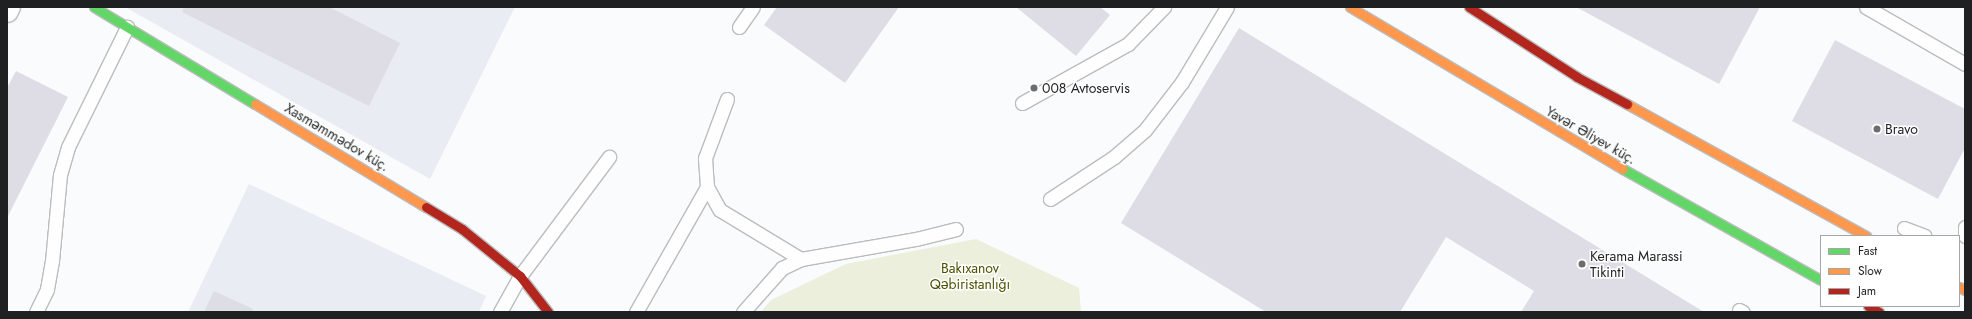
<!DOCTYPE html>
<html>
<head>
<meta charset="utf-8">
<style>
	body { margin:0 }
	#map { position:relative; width:1972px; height:319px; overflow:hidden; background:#f9fbfd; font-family:Jost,sans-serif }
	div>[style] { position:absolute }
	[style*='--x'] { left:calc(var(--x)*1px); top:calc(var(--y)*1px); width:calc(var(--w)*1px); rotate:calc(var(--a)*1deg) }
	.built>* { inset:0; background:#e9ecf3 }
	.green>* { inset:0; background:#ebefdb }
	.building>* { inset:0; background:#dedde6 }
	.roads { filter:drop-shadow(1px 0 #bbbcbe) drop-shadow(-1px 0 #bbbcbe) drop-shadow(0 1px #bbbcbe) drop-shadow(0 -1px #bbbcbe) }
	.lane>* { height:13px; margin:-6.5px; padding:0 6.5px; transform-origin:6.5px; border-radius:6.5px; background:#fefeff }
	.street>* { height:22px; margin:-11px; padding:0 11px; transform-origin:11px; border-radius:11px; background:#fefeff }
	.fast>* { height:9px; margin:-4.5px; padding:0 4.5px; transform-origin:4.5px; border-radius:4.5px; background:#63d668 }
	.slow>* { height:9px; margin:-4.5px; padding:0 4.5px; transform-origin:4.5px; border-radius:4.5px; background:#ff974d }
	.jam>* { height:9px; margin:-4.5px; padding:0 4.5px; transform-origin:4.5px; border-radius:4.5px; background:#b3261e }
	.dots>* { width:11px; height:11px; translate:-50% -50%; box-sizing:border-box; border:2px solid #fff; border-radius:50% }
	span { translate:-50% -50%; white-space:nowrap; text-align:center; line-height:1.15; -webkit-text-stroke:3px #fff; paint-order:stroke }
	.poi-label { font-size:14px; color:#1f2021 }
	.left { translate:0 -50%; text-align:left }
	.street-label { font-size:14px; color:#1f2021 }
	.park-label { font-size:14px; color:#4b5300 }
	.frame { position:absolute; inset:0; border:8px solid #1f2021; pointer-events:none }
	.legend { position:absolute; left:1820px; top:235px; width:140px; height:72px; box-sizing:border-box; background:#fff; border:1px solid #a5a6a6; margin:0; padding:5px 7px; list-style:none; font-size:12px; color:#1f2021 }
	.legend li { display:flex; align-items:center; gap:8px; height:20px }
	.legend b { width:20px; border:1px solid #a5a6a6 }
</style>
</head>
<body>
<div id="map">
	<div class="built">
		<i style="clip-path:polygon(125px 7px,515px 7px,430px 179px)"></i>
		<i style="clip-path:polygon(249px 184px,486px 296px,479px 312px,188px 312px)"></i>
	</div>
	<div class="green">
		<i style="clip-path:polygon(976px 239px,1079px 288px,1081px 312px,761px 312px,771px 300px,846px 264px)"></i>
	</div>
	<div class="building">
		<i style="clip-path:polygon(184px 7px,329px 7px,400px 43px,369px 106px,182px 12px)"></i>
		<i style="clip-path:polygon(777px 7px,899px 7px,845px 83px,764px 25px)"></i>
		<i style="clip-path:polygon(1016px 7px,1100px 7px,1110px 15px,1076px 56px)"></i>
		<i style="clip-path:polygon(1576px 7px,1760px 7px,1719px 84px)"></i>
		<i style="clip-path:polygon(1239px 28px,1704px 312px,1521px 312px,1534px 291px,1446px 237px,1400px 312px,1266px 312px,1121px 223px)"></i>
		<i style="clip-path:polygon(1835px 40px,1965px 109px,1965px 148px,1938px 199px,1792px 121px)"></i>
		<i style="clip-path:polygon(16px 71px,68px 97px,7px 218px,7px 88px)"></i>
		<i style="clip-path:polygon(214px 291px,253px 309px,252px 312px,204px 312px)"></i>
	</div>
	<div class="roads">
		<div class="lane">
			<i style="--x:1866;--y:7;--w:114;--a:29.9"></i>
			<i style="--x:739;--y:27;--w:24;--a:-55"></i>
			<i style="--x:727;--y:99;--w:63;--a:110.4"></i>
			<i style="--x:705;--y:158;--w:29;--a:86"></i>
			<i style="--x:707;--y:187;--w:26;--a:61"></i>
			<i style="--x:720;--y:210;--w:95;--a:31.2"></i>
			<i style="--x:1022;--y:103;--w:121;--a:-29.1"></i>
			<i style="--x:1128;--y:44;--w:52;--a:-45.8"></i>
			<i style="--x:1050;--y:199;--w:77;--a:-33.3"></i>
			<i style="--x:1114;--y:157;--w:41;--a:-41.1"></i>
			<i style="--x:1145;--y:130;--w:61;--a:-52.4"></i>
			<i style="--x:1182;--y:82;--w:87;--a:-59"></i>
			<i style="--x:1965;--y:227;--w:9;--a:90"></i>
			<i style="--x:1904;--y:228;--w:22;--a:21"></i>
			<i style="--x:1739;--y:310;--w:4;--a:27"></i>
			<i style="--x:36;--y:312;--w:25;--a:-64"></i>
			<i style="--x:47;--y:289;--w:28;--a:-80"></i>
			<i style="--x:52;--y:261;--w:86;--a:-84.7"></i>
			<i style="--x:60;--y:175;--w:29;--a:-74"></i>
			<i style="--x:68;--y:147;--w:134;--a:-63.8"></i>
			<i style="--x:500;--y:312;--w:41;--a:-60.9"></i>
			<i style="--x:520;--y:276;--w:149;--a:-53.2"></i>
			<i style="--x:636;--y:312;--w:144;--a:-60.4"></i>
			<i style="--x:743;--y:312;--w:59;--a:-48.4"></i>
			<i style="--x:782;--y:268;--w:21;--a:-25"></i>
			<i style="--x:801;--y:259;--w:117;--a:-9.9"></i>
			<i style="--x:916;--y:239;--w:41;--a:-14"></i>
		</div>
		<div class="street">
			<i style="--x:7;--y:11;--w:4;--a:-63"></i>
		</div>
		<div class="fast">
			<i style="--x:94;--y:7;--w:188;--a:31.1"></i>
			<i style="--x:1623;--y:169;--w:227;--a:29.3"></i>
		</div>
		<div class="slow">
			<i style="--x:1350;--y:7;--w:317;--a:30.7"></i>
			<i style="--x:255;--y:104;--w:200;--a:31.1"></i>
			<i style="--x:1627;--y:104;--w:273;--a:28.9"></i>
			<i style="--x:1959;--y:287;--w:7;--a:27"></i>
		</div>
		<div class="jam">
			<i style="--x:1469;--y:7;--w:129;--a:32.9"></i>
			<i style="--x:1577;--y:77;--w:57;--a:28.4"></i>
			<i style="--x:426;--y:207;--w:42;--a:31.4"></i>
			<i style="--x:462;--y:229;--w:75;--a:39"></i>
			<i style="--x:520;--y:276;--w:46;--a:52.1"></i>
			<i style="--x:1868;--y:306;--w:13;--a:29"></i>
		</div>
	</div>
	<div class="dots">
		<i style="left:1034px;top:88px;background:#6b6d6e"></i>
		<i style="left:1877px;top:129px;background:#6b6d6e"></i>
		<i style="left:1582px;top:264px;background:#6b6d6e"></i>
	</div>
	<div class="poi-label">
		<span class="left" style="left:1042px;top:88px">008 Avtoservis</span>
		<span class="left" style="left:1885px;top:129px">Bravo</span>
		<span class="left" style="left:1590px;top:264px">Kerama Marassi<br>Tikinti</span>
	</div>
	<div class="street-label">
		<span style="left:1591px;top:135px;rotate:30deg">Yavər Əliyev küç.</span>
		<span style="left:337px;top:137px;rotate:31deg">Xasməmmədov küç.</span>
	</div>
	<div class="park-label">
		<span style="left:970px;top:276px">Bakıxanov<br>Qəbiristanlığı</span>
	</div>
	<div class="frame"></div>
	<ul class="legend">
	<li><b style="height:5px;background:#63d668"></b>Fast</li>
	<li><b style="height:5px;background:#ff974d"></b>Slow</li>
	<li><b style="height:5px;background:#b3261e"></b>Jam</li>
	</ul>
</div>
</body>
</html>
